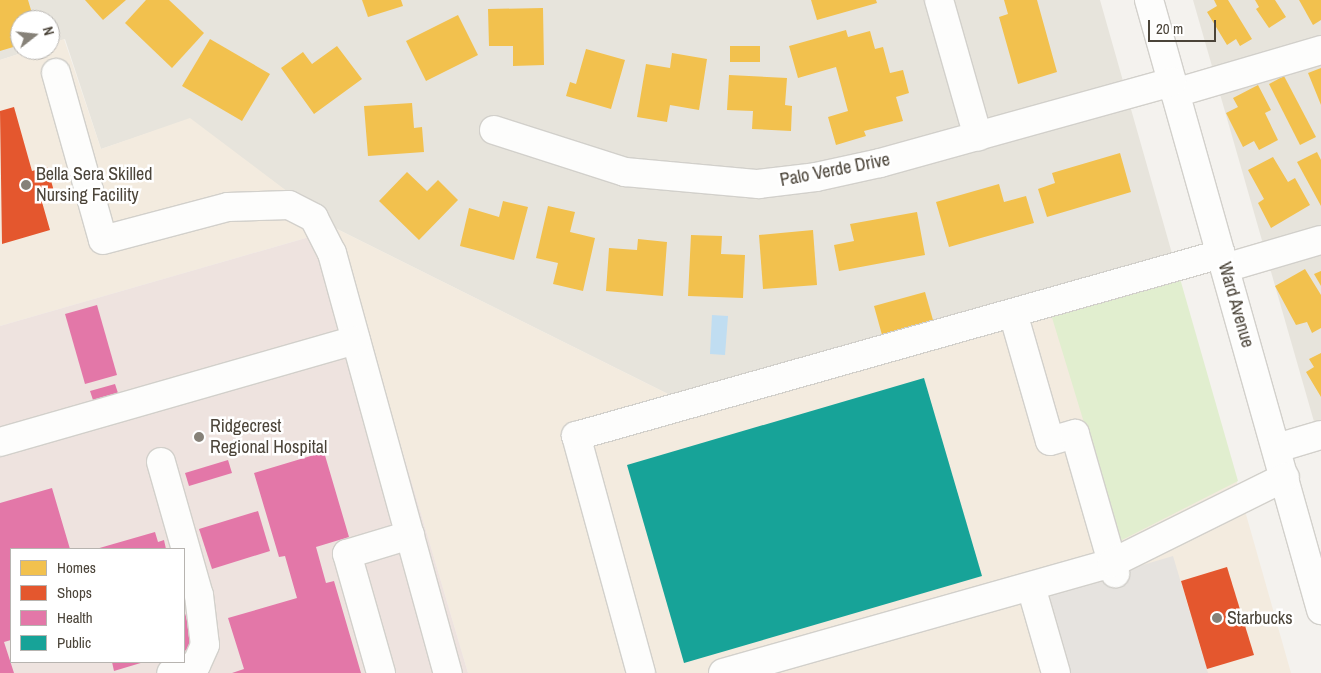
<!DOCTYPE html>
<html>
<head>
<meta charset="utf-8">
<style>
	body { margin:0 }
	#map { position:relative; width:1321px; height:673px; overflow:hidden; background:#f4f2ee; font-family:"Archivo Narrow",sans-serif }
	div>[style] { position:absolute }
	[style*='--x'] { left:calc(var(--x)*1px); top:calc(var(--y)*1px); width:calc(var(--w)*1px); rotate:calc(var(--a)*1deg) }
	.residential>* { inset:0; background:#e7e4dc }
	.commercial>* { inset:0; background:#f3ebdf }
	.medical>* { inset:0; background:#eee3df }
	.green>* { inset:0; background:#e1eecf }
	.parking>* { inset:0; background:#e6e3df }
	.water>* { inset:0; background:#c0ddf1 }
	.homes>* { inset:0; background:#f2c14e }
	.shops>* { inset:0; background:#e4572e }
	.health>* { inset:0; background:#e377a8 }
	.public>* { inset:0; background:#17a398 }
	.roads { filter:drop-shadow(1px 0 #d2d0cb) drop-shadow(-1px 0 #d2d0cb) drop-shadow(0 1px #d2d0cb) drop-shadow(0 -1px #d2d0cb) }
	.minor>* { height:28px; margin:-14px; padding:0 14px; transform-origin:14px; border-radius:14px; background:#fdfdfc }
	.dots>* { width:14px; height:14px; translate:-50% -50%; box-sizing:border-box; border:2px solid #fff; border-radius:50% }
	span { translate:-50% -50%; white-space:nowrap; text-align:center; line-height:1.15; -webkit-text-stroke:5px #fff; paint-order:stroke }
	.street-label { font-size:18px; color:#4b4439 }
	.poi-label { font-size:18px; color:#4b4439 }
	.left { translate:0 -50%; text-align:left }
	.legend { position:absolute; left:10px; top:548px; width:175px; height:115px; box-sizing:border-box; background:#fff; border:1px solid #b7b4b0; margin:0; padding:6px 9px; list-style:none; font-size:15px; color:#4b4439 }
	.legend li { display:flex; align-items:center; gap:10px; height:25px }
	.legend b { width:25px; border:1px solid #b7b4b0 }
	.north { position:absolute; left:10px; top:10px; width:50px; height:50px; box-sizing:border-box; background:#fff; border:1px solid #b7b4b0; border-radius:50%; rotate:74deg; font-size:14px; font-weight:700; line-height:20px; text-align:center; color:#4b4439 }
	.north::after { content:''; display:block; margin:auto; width:18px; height:22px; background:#868178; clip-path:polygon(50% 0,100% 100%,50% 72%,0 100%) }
	.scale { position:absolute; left:1148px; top:20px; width:68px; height:22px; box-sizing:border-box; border:2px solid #4b4439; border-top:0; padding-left:6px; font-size:15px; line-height:18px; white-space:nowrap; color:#4b4439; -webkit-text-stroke:4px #fff; paint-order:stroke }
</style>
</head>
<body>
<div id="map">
	<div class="residential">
		<i style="clip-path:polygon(0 0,1100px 0,1173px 257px,670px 395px,337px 229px,190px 119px,101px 149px,65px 39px,50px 44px,50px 20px,20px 20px,20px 50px,31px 50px,0 60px)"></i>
		<i style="clip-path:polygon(1193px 0,1321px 0,1321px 446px)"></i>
	</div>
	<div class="commercial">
		<i style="clip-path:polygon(64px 39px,101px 149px,190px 118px,337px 229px,670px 395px,1173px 257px,1291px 673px,468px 673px,337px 229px,0 326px,0 60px,31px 50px,50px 50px,50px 44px)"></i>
	</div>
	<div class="medical">
		<i style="clip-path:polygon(evenodd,337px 229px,468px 673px,0 673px,0 326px,337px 229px,11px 549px,184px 549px,184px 662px,11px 662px,11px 549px)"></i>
	</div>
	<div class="green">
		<i style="clip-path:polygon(1179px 275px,1238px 481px,1120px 541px,1050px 311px)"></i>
	</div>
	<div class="parking">
		<i style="clip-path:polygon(1173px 556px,1208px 673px,1056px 673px,1034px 597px)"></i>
	</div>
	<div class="water">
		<i style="clip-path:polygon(712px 315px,728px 316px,725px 355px,710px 354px)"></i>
	</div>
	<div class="homes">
		<i style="clip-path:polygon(0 0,28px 0,34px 20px,20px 20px,20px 45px,0 51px)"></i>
		<i style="clip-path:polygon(85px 0,126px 0,103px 20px)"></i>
		<i style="clip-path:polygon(146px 0,169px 0,204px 33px,172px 68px,125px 23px)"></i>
		<i style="clip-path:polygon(362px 0,401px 0,403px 6px,368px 17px)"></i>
		<i style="clip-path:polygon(811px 0,876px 0,877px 3px,817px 20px)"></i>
		<i style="clip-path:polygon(1004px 0,1037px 0,1057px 72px,1018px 84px,999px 17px,1008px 14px)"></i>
		<i style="clip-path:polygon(1214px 0,1228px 0,1252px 39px,1240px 46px,1236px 39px,1227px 45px,1207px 12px,1217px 6px)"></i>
		<i style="clip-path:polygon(1255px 0,1275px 0,1286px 17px,1269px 28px,1256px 9px,1259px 7px)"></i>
		<i style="clip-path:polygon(1299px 0,1321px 0,1321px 20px,1313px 25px)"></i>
		<i style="clip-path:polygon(543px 8px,544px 65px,513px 66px,513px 46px,489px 46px,488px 9px)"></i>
		<i style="clip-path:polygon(458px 15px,478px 55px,426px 81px,406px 41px)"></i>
		<i style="clip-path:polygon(846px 30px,848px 37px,870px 31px,875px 49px,883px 47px,890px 73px,903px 70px,909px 93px,896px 97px,903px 121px,864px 131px,866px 136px,836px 145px,828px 117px,848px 111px,836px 67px,798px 78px,789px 46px)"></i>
		<i style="clip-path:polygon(210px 39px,270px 74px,242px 121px,182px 86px)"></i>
		<i style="clip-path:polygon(337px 46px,362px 79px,314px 114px,281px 68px,303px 52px,312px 64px)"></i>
		<i style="clip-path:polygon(730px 46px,760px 46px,760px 62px,730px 62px)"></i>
		<i style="clip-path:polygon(586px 49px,625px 60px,611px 109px,566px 96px,570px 82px,576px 84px)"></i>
		<i style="clip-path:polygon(672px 53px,707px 59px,699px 110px,670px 105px,667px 122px,637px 117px,646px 64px,670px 68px)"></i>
		<i style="clip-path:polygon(1321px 68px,1321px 105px,1308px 73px)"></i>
		<i style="clip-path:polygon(729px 75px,787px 78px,785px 105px,792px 106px,791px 131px,752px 129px,753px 111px,727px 110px)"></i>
		<i style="clip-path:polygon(1284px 76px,1316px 137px,1300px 145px,1269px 84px)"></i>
		<i style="clip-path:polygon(1258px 85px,1271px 110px,1265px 113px,1278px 140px,1259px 150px,1254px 141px,1243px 147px,1226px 113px,1238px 107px,1233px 98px)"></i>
		<i style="clip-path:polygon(412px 103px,414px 128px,422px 127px,424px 152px,368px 156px,364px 106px)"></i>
		<i style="clip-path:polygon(1317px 152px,1321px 160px,1321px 206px,1297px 162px)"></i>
		<i style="clip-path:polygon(1120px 153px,1131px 192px,1047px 217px,1038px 189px,1055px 183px,1052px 173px)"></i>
		<i style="clip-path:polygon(1273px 157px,1288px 182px,1295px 178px,1310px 205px,1271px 228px,1258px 203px,1264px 199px,1248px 170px)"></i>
		<i style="clip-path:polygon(407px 172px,427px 191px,438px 180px,458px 200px,419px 240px,379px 201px)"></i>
		<i style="clip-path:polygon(999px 184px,1004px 202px,1026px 196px,1034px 223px,949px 247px,936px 202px)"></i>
		<i style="clip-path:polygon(503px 201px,528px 207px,514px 260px,460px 246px,469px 208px,499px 217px)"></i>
		<i style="clip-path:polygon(548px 206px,575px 212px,570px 232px,595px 238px,583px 291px,553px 284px,558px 263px,536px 258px)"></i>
		<i style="clip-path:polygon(917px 212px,925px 255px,839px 271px,834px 245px,854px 241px,850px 224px)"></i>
		<i style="clip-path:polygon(813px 230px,817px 285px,763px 289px,759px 235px)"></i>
		<i style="clip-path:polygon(691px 235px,722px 236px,721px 254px,745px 255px,743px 298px,688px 296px)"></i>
		<i style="clip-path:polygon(638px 239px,667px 242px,663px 296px,606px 291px,609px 248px,637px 250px)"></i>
		<i style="clip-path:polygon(1305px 269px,1321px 295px,1321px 328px,1312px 333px,1307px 322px,1296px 325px,1275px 286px)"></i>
		<i style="clip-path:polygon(1321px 271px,1321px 286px,1314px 274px)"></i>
		<i style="clip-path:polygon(925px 292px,933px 320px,882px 335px,874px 306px)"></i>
		<i style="clip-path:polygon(1321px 353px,1321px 397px,1306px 372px,1314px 367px,1309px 359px)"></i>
	</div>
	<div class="shops">
		<i style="clip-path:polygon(14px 107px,32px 171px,47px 167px,56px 198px,42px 202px,50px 230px,2px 244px,0 111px)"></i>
		<i style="clip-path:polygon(1227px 567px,1254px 655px,1207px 669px,1181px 581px)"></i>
	</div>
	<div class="health">
		<i style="clip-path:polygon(97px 305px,117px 375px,85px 384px,65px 314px)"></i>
		<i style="clip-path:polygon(115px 384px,119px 396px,94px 403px,90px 391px)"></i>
		<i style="clip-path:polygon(324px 452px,349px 537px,316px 547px,326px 583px,334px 581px,361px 673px,232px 673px,244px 669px,228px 618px,297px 598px,285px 556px,279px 557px,254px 473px)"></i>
		<i style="clip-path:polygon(228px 460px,232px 473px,189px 486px,185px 473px)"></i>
		<i style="clip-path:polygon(52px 488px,70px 549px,11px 549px,11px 640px,4px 642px,14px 673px,0 673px,0 503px)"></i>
		<i style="clip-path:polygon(258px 511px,270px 551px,212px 569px,199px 529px)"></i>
		<i style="clip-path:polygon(155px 532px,158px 542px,164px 540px,166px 549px,96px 549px)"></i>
		<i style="clip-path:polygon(184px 610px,195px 647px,184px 651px)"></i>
		<i style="clip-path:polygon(112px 662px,144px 662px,114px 671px)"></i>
	</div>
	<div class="public">
		<i style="clip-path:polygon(924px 378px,982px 576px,684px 663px,627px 465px)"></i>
	</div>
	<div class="roads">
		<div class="minor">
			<i style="--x:939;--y:0;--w:142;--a:74.1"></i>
			<i style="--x:1149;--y:0;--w:634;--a:74.25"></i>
			<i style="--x:56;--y:73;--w:173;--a:74.3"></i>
			<i style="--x:103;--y:240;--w:129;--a:-14.8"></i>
			<i style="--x:228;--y:207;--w:61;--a:-1.9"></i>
			<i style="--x:289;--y:205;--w:28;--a:27"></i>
			<i style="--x:314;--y:218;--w:39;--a:63"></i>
			<i style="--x:332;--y:253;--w:436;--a:74.6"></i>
			<i style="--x:1175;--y:93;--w:152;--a:-16.4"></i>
			<i style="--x:494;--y:130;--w:138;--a:17.8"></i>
			<i style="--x:625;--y:172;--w:134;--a:5.2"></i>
			<i style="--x:758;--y:184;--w:58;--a:-6.9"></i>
			<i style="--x:816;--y:177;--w:66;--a:-12.3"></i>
			<i style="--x:880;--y:163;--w:303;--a:-15.5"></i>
			<i style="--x:1225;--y:268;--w:100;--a:-16.3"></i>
			<i style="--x:1013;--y:313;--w:133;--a:73.9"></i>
			<i style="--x:1050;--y:441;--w:26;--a:-16"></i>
			<i style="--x:1075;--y:434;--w:145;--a:73.9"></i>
			<i style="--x:0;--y:442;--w:370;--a:-16"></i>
			<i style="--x:1277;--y:448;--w:46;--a:-16.5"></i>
			<i style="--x:161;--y:462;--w:138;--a:74.1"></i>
			<i style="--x:199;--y:595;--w:50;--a:83.2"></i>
			<i style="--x:205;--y:645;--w:22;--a:114"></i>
			<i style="--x:196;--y:665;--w:26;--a:162"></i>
			<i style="--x:1034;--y:597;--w:79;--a:73.9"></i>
			<i style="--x:381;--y:673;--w:124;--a:-105.9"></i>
			<i style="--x:347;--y:554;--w:66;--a:-16.8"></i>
			<i style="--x:641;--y:673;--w:246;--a:-105.3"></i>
			<i style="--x:576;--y:436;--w:670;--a:-15.76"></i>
			<i style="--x:723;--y:673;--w:404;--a:-15.8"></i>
			<i style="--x:1112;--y:563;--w:193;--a:-26.4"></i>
		</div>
	</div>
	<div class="dots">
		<i style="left:26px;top:185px;background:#868178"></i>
		<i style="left:199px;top:437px;background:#868178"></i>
		<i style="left:1217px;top:618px;background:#868178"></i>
	</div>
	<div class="street-label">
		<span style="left:835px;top:170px;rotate:-11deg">Palo Verde Drive</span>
		<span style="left:1236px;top:305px;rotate:74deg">Ward Avenue</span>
	</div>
	<div class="poi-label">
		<span class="left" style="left:36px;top:185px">Bella Sera Skilled<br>Nursing Facility</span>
		<span class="left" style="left:210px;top:437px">Ridgecrest<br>Regional Hospital</span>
		<span class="left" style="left:1227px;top:618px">Starbucks</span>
	</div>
	<ul class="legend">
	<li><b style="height:14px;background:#f2c14e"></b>Homes</li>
	<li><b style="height:14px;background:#e4572e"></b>Shops</li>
	<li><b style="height:14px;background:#e377a8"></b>Health</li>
	<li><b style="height:14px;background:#17a398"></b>Public</li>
	</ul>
	<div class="north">N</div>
	<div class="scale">20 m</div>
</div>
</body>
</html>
